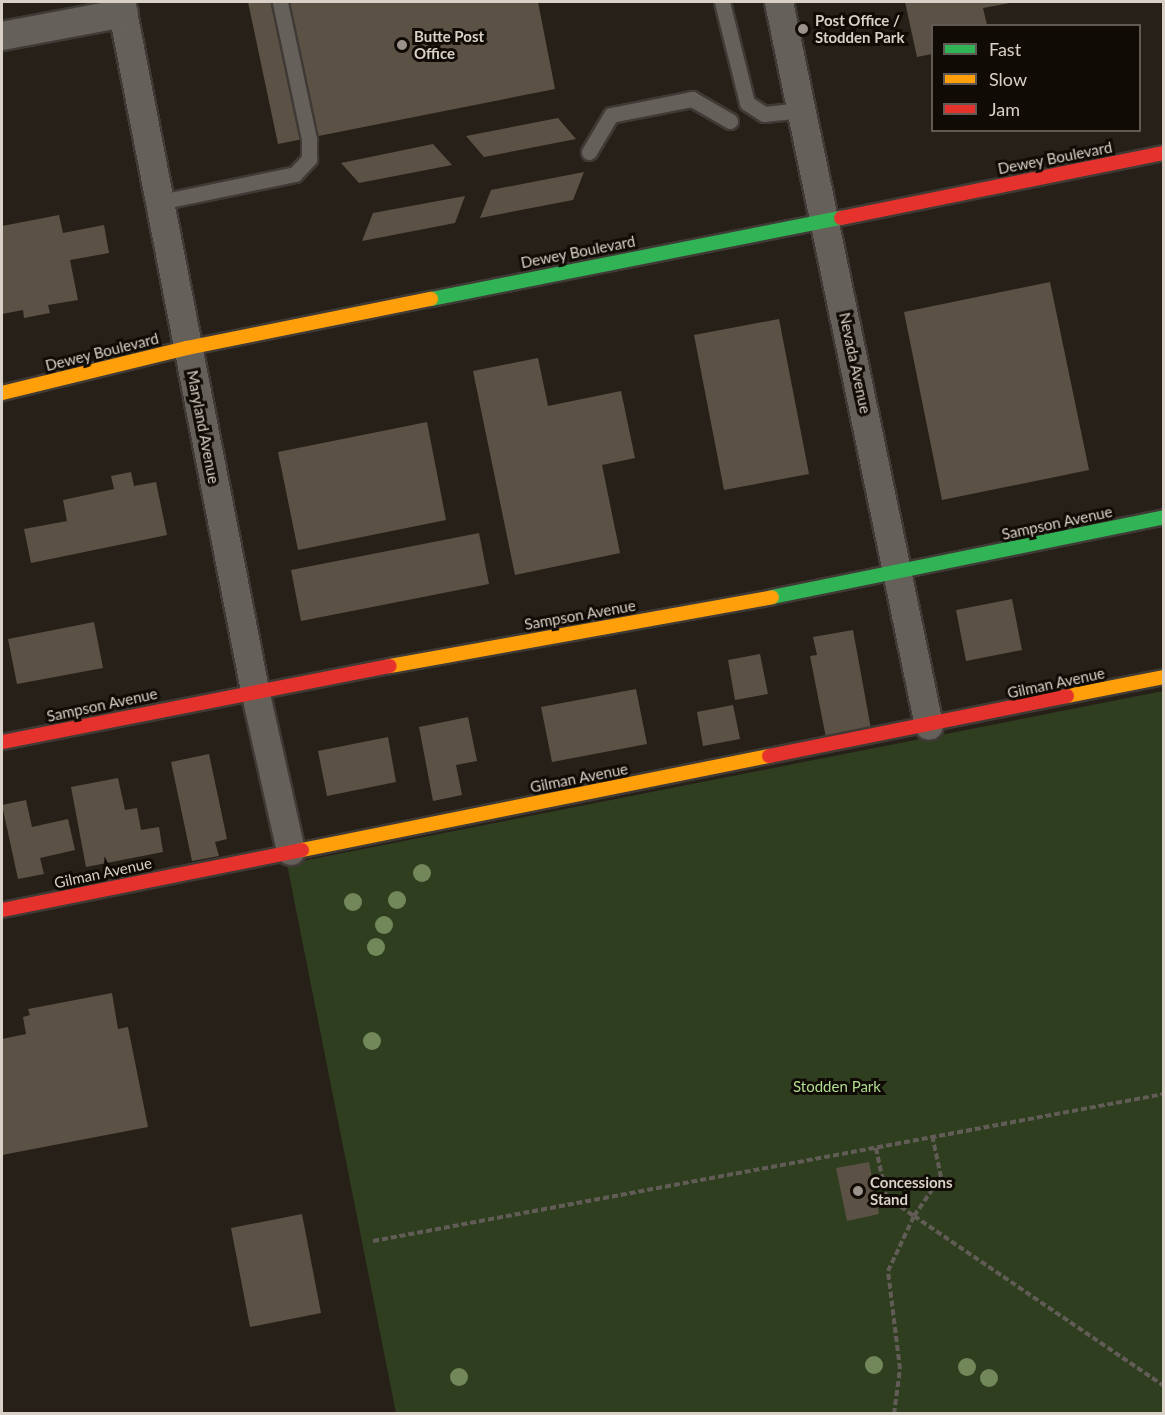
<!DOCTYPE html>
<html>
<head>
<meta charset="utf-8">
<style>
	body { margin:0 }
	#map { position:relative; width:1165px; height:1415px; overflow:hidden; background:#272019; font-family:Lato,sans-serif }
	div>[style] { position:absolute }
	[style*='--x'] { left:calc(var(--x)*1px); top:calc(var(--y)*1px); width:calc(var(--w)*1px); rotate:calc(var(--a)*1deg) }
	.green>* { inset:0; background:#2e3e1f }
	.building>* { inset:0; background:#5c5145 }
	.path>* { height:4px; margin-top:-2px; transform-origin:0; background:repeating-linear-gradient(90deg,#625c57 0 6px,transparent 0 9px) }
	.roads { filter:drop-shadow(2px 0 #3f3a35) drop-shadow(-2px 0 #3f3a35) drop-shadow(0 2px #3f3a35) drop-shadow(0 -2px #3f3a35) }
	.lane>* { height:15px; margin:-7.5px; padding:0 7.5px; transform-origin:7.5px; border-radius:7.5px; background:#65605a }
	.street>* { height:28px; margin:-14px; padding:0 14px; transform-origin:14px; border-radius:14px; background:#65605a }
	.fast>* { height:14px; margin:-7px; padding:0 7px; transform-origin:7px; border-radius:7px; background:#30b455 }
	.slow>* { height:14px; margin:-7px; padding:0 7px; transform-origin:7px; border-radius:7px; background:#ff9f0a }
	.jam>* { height:14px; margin:-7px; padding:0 7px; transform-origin:7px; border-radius:7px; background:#e5322d }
	.trees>* { width:18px; height:18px; margin:-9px; border-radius:50%; background:#72875a }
	.dots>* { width:16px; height:16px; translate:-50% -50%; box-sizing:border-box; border:3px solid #110b06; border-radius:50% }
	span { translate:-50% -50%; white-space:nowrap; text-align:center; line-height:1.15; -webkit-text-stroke:6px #110b06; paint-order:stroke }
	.poi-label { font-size:15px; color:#d9d1c8; font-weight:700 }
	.left { translate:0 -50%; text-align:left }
	.street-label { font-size:15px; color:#d9d1c8 }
	.park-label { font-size:15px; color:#b0dc8f }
	.frame { position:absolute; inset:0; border:3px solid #d9d1c8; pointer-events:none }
	.legend { position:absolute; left:931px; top:24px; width:210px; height:108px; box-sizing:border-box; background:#110b06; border:2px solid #615a54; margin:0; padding:8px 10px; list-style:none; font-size:18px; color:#d9d1c8 }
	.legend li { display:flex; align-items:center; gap:12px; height:30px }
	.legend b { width:30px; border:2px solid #615a54 }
</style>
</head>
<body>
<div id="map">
	<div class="green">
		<i style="clip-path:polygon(1163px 691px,1163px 1413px,396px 1413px,287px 864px)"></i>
	</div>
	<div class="building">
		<i style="clip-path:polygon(248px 2px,538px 2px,555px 89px,278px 144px)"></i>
		<i style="clip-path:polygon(905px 2px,1010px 2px,1010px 3px,983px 8px,987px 25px,932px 26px,932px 54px,917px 57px)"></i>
		<i style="clip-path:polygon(558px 118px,576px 139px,484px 157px,466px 136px)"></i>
		<i style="clip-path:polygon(433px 144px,452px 165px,359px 183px,341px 163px)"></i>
		<i style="clip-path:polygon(584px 172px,573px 200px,480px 218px,491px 190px)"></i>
		<i style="clip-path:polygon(465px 196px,455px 223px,362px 241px,373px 213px)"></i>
		<i style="clip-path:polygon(59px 215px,63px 233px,104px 225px,109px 253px,70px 260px,78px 300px,48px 305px,50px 313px,24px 318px,23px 310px,2px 314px,2px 226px)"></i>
		<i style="clip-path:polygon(1050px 282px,1089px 470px,942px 500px,904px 312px)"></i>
		<i style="clip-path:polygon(779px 319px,809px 474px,724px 490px,694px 335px)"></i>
		<i style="clip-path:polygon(538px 358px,548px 406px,621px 391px,635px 458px,602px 465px,620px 553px,515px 575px,473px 371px)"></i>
		<i style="clip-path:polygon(427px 422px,446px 520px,298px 550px,278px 452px)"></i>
		<i style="clip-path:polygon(131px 472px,134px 486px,156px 482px,167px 535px,31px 563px,24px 529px,67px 521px,63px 500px,114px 489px,111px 476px)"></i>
		<i style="clip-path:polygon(479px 533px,489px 584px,301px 621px,291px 570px)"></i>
		<i style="clip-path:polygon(1012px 599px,1022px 650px,966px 661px,956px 610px)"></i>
		<i style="clip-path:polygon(94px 622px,103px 668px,17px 684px,8px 639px)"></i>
		<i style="clip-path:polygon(853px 630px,871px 729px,826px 738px,810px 656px,817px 655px,813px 637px)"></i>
		<i style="clip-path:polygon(760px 654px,768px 694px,735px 700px,728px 660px)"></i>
		<i style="clip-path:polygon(636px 689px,647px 744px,552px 762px,541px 707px)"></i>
		<i style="clip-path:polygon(733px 705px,740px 739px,703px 746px,697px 712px)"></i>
		<i style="clip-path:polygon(468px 717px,477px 761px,456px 765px,462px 795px,433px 801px,419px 727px)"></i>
		<i style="clip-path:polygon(388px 737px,396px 782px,327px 796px,318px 751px)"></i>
		<i style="clip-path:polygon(209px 754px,227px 839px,215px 842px,219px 856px,192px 861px,171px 762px)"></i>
		<i style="clip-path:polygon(118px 778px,125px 810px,137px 808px,141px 830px,159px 827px,163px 852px,86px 867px,71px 787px)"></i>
		<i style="clip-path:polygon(26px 800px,32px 827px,68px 819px,75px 850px,40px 858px,44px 874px,18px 879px,2px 805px)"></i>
		<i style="clip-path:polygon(112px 993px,118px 1029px,128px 1027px,148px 1127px,2px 1155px,2px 1039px,26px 1034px,23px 1017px,30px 1015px,28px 1009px)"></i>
		<i style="clip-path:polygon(869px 1162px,879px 1214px,847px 1221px,836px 1168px)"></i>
		<i style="clip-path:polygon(302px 1214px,321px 1313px,250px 1327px,231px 1228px)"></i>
	</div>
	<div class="path">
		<i style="--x:876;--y:1148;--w:49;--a:78.2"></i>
		<i style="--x:886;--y:1196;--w:34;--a:36"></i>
		<i style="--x:914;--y:1216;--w:47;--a:-55.3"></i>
		<i style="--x:941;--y:1177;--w:40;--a:-102"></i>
		<i style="--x:373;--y:1241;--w:805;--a:-10.53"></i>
		<i style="--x:894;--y:1414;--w:45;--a:-82.4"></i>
		<i style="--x:900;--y:1369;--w:99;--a:-97"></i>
		<i style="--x:888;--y:1271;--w:61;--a:-64.7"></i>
		<i style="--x:914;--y:1216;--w:302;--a:34.2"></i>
	</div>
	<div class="roads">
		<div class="lane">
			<i style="--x:722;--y:2;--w:104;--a:76.1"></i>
			<i style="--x:747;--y:103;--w:20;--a:33"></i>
			<i style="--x:764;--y:114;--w:38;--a:-6"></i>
			<i style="--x:589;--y:152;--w:43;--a:-59.3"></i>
			<i style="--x:611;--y:115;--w:83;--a:-11.2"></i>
			<i style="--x:692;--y:99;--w:44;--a:30.1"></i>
			<i style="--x:160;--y:202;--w:138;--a:-11.7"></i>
			<i style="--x:295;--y:174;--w:21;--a:-47"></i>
			<i style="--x:309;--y:159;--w:20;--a:-90"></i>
			<i style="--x:309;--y:139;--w:140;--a:-102"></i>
		</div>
		<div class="street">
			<i style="--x:121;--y:2;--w:701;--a:78.98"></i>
			<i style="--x:255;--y:690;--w:165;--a:77.4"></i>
			<i style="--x:779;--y:2;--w:739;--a:78.29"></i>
			<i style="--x:2;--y:36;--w:124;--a:-10.7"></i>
		</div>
		<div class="fast">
			<i style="--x:431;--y:299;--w:418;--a:-11.2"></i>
			<i style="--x:772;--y:597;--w:400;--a:-11.5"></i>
		</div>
		<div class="slow">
			<i style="--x:2;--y:393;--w:190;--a:-13.7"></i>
			<i style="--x:187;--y:348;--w:249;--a:-11.4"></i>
			<i style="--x:390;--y:666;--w:388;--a:-10.2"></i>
			<i style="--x:1067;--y:696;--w:99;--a:-11.1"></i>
			<i style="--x:302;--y:850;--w:476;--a:-11.4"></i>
		</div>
		<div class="jam">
			<i style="--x:841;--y:218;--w:329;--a:-11.4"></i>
			<i style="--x:2;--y:742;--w:395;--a:-11.1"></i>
			<i style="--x:769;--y:756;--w:304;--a:-11.4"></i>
			<i style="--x:2;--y:910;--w:306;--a:-11.3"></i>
		</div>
	</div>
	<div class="trees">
		<i style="left:422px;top:873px"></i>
		<i style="left:397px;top:900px"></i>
		<i style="left:353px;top:902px"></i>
		<i style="left:384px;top:925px"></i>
		<i style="left:376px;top:947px"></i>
		<i style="left:372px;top:1041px"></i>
		<i style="left:874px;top:1365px"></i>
		<i style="left:967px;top:1367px"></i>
		<i style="left:459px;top:1377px"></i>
		<i style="left:989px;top:1378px"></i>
	</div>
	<div class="dots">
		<i style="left:803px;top:29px;background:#9b938b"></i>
		<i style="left:402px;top:45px;background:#9b938b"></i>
		<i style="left:858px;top:1191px;background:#9b938b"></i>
	</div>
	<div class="poi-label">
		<span class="left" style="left:815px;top:29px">Post Office /<br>Stodden Park</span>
		<span class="left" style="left:414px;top:45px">Butte Post<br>Office</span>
		<span class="left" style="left:870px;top:1191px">Concessions<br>Stand</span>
	</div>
	<div class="street-label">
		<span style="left:1055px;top:158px;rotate:-11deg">Dewey Boulevard</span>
		<span style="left:578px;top:252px;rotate:-11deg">Dewey Boulevard</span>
		<span style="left:102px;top:352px;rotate:-14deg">Dewey Boulevard</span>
		<span style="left:855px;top:363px;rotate:78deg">Nevada Avenue</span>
		<span style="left:203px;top:427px;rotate:79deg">Maryland Avenue</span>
		<span style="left:1057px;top:523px;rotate:-12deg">Sampson Avenue</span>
		<span style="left:580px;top:615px;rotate:-10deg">Sampson Avenue</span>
		<span style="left:1056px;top:683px;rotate:-12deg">Gilman Avenue</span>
		<span style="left:102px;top:705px;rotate:-12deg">Sampson Avenue</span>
		<span style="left:579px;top:778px;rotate:-11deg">Gilman Avenue</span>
		<span style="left:103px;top:873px;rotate:-12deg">Gilman Avenue</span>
	</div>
	<div class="park-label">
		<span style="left:837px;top:1087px">Stodden Park</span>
	</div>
	<div class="frame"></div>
	<ul class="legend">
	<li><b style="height:8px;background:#30b455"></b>Fast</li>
	<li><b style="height:8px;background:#ff9f0a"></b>Slow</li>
	<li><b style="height:8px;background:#e5322d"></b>Jam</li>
	</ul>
</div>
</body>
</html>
